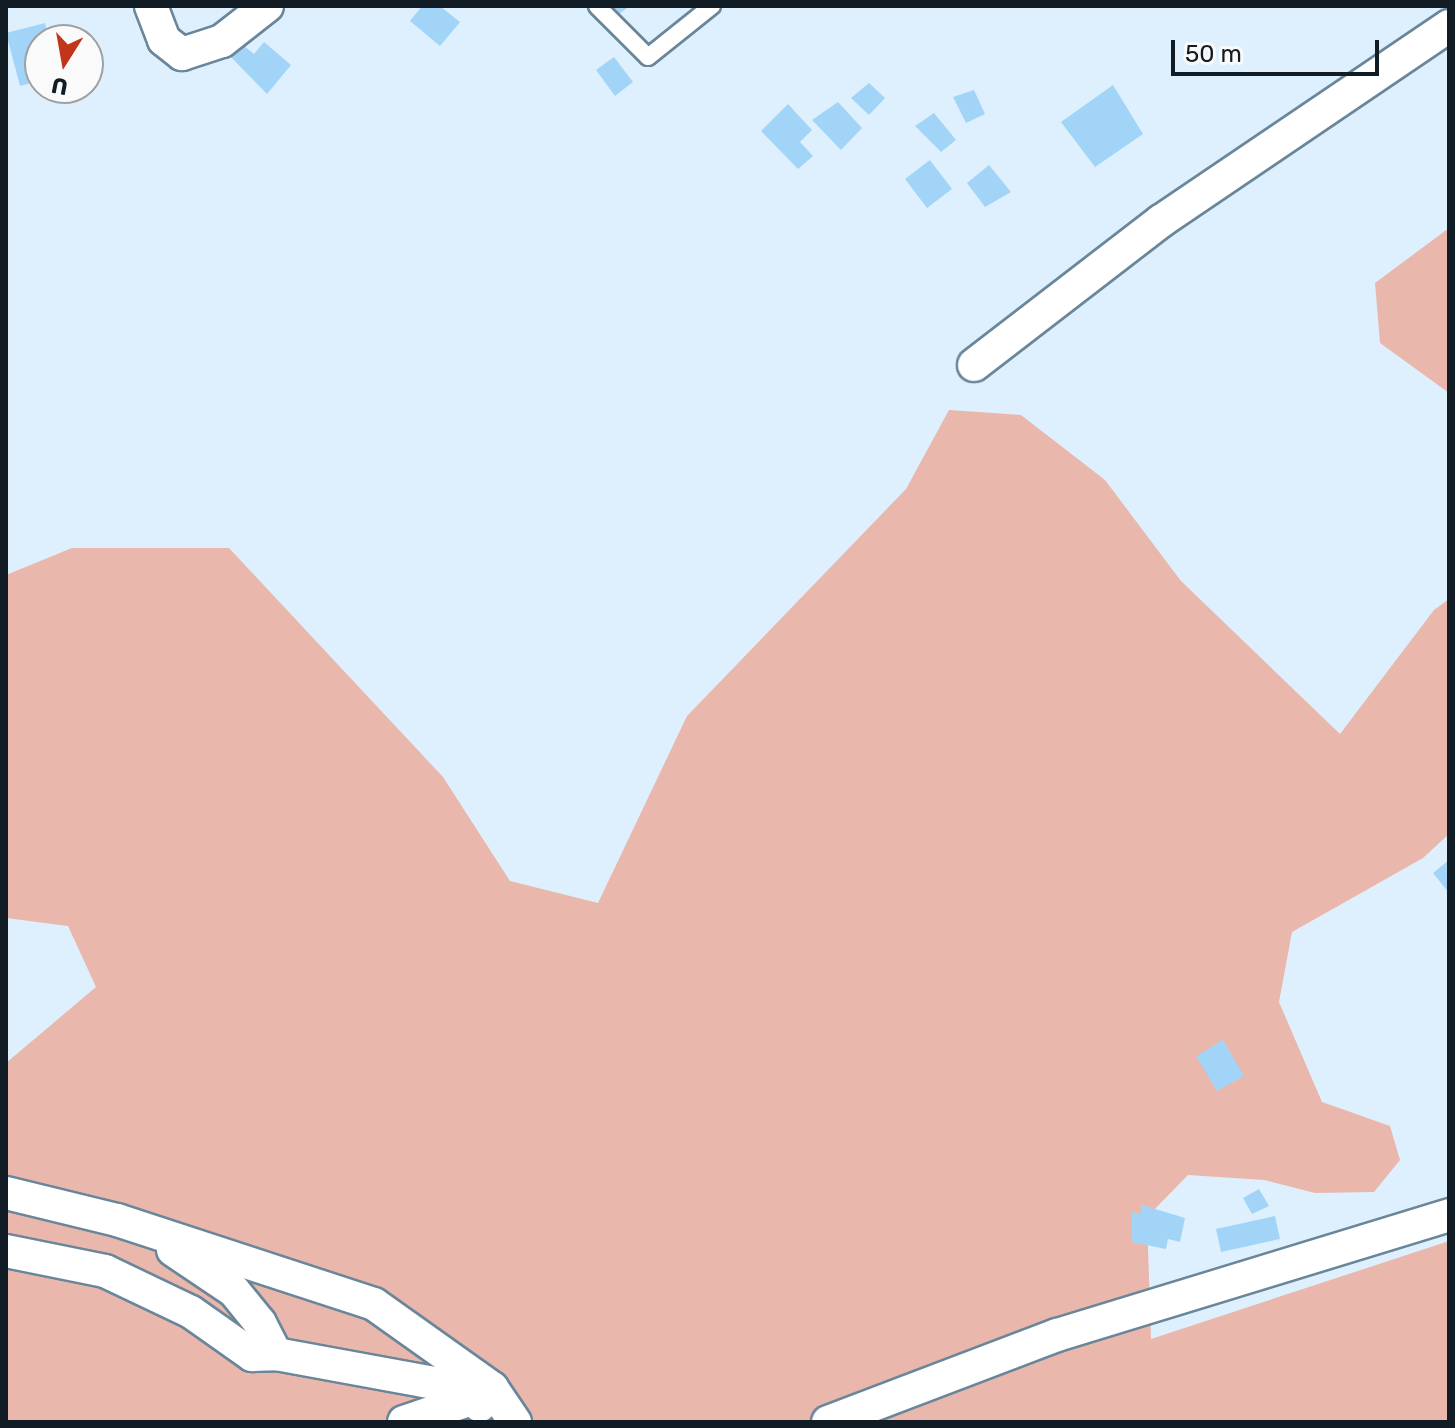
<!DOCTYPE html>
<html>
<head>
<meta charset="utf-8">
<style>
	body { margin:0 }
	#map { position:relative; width:1455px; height:1428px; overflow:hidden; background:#def0fd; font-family:Rubik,sans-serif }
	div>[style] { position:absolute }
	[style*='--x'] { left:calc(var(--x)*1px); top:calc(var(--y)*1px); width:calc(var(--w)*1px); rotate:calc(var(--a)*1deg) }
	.green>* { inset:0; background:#eab7ac }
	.building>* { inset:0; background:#a2d4f7 }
	.roads { filter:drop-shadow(2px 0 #6a869a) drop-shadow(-2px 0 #6a869a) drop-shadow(0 2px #6a869a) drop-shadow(0 -2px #6a869a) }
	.service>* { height:16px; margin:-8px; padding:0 8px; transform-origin:8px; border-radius:8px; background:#fff }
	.minor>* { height:32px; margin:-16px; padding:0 16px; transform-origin:16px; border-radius:16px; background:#fff }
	span { translate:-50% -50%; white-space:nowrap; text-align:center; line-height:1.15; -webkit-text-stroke:8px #fafafa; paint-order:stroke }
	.frame { position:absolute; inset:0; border:8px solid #111c24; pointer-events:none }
	.north { position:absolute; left:24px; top:24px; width:80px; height:80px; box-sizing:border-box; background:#fafafa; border:2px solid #9da1a4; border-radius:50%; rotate:191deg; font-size:22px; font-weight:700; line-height:32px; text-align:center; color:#111c24 }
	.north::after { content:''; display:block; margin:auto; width:28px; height:36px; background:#c1361b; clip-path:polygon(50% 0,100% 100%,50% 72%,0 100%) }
	.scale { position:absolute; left:1171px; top:40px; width:208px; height:36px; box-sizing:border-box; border:4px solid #111c24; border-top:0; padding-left:10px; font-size:24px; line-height:28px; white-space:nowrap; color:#111c24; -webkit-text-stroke:6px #fafafa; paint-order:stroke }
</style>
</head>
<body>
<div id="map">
	<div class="green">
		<i style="clip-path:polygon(1449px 228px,1449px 393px,1380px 343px,1375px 283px)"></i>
		<i style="clip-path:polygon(949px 410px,1021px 415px,1105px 480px,1181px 581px,1340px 734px,1434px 610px,1449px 599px,1449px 834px,1423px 858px,1292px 932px,1279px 1002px,1322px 1102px,1390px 1126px,1400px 1160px,1374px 1192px,1315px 1193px,1264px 1180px,1188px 1175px,1147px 1217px,1151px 1339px,1449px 1241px,1449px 1422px,6px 1422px,6px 1063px,96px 987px,68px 926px,6px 918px,6px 575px,72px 548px,229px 548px,443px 777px,510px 881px,598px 903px,687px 716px,906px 489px)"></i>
	</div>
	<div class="building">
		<i style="clip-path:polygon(422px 6px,440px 6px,460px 22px,440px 46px,410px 21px)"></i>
		<i style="clip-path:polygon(604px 6px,630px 6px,613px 18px)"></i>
		<i style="clip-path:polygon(45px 23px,49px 40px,40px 40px,40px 81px,20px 86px,6px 33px)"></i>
		<i style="clip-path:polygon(234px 38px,254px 54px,264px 42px,291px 65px,267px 94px,224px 50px)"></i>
		<i style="clip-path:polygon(614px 57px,633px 82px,615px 96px,596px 70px)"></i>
		<i style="clip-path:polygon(869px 83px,885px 98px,869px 115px,851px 98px)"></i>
		<i style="clip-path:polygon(1113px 85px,1143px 134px,1095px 167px,1061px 122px)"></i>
		<i style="clip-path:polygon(974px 90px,985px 114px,966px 123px,953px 97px)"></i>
		<i style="clip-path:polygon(838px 102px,862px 128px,841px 150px,812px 120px)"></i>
		<i style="clip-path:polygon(788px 104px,812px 130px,800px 142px,813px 156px,798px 169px,761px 131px)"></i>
		<i style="clip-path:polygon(934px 113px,956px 140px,941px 152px,915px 126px)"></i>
		<i style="clip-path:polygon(930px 160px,952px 189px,927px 208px,905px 179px)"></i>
		<i style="clip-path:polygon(989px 165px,1011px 192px,985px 207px,967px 183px)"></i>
		<i style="clip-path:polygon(1449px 860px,1449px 893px,1433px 873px)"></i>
		<i style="clip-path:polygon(1223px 1040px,1244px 1076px,1217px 1091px,1196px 1056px)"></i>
		<i style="clip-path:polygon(1259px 1189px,1269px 1206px,1252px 1214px,1243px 1198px)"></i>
		<i style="clip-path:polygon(1142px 1205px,1185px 1218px,1180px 1242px,1168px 1239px,1166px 1249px,1132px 1242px,1132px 1212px,1140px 1214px)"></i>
		<i style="clip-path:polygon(1275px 1216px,1280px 1239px,1221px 1252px,1216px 1229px)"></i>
	</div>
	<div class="roads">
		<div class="service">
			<i style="--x:597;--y:6;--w:72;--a:45"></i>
			<i style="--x:648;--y:57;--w:82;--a:-38.6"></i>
		</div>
		<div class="minor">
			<i style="--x:151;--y:6;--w:36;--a:69"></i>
			<i style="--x:164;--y:40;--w:23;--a:38"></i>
			<i style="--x:182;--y:54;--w:42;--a:-18"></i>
			<i style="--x:222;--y:41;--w:57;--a:-37.9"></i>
			<i style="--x:974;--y:365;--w:236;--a:-37.6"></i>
			<i style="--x:1161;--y:221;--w:348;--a:-34.1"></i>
			<i style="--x:6;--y:1193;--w:114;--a:13.7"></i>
			<i style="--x:117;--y:1220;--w:270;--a:18.1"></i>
			<i style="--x:374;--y:1304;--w:145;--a:35.4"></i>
			<i style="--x:492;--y:1388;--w:41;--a:55.9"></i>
			<i style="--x:173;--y:1250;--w:73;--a:33.9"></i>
			<i style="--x:234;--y:1291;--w:41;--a:50.9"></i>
			<i style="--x:260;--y:1323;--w:35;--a:63"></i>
			<i style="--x:276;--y:1354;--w:183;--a:10.4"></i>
			<i style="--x:456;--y:1387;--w:22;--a:30"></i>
			<i style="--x:6;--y:1251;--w:101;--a:11.4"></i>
			<i style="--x:105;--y:1271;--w:95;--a:25.5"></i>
			<i style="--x:191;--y:1312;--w:75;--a:35.2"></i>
			<i style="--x:252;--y:1355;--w:24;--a:-2"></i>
			<i style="--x:404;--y:1422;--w:75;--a:-18.7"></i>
			<i style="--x:475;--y:1398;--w:9;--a:58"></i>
			<i style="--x:828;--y:1422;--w:245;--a:-20.8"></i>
			<i style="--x:1057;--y:1335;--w:410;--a:-17"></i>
		</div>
	</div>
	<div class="frame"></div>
	<div class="north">U</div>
	<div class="scale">50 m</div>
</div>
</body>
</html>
